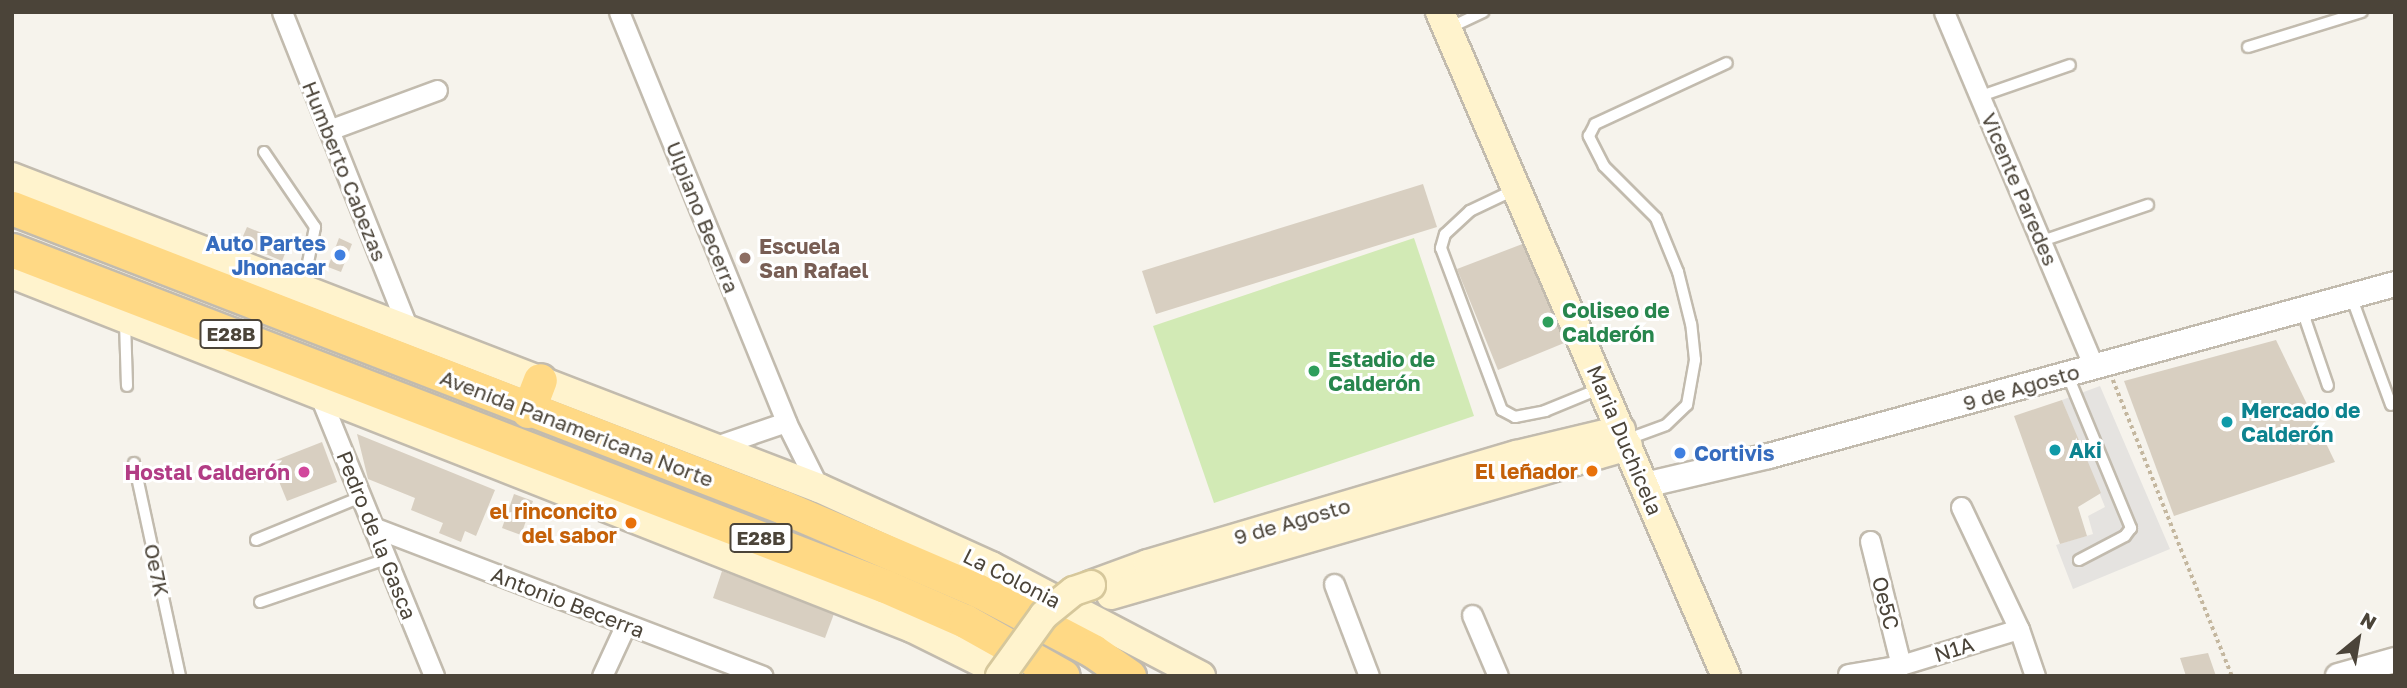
<!DOCTYPE html>
<html>
<head>
<meta charset="utf-8">
<style>
	body { margin:0 }
	#map { position:relative; width:2407px; height:688px; overflow:hidden; background:#f6f3ec; font-family:"Golos Text",sans-serif }
	div>[style] { position:absolute }
	[style*='--x'] { left:calc(var(--x)*1px); top:calc(var(--y)*1px); width:calc(var(--w)*1px); rotate:calc(var(--a)*1deg) }
	.green>* { inset:0; background:#d2eab5 }
	.parking>* { inset:0; background:#e5e3e0 }
	.building>* { inset:0; background:#d8cfc1 }
	.path>* { height:3.5px; margin-top:-1.75px; transform-origin:0; background:repeating-linear-gradient(90deg,#c4b79f 0 3.5px,transparent 0 7px) }
	.roads { filter:drop-shadow(2px 0 #c2bbae) drop-shadow(-2px 0 #c2bbae) drop-shadow(0 2px #c2bbae) drop-shadow(0 -2px #c2bbae) }
	.service>* { height:10px; margin:-5px; padding:0 5px; transform-origin:5px; border-radius:5px; background:#fff }
	.minor>* { height:19px; margin:-9.5px; padding:0 9.5px; transform-origin:9.5px; border-radius:9.5px; background:#fff }
	.tertiary>* { height:24px; margin:-12px; padding:0 12px; transform-origin:12px; border-radius:12px; background:#fff }
	.secondary>* { height:28px; margin:-14px; padding:0 14px; transform-origin:14px; border-radius:14px; background:#fff3cd }
	.trunk>* { height:33px; margin:-16.5px; padding:0 16.5px; transform-origin:16.5px; border-radius:16.5px; background:#ffd985 }
	.bridges { filter:drop-shadow(2px 0 #d6c79b) drop-shadow(-2px 0 #d6c79b) drop-shadow(0 2px #d6c79b) drop-shadow(0 -2px #d6c79b) }
	.secondary-bridge>* { height:28px; margin:-14px; padding:0 14px; transform-origin:14px; border-radius:14px; background:#fff3cd }
	.dots>* { width:19px; height:19px; translate:-50% -50%; box-sizing:border-box; border:4px solid #fff; border-radius:50% }
	span { translate:-50% -50%; white-space:nowrap; text-align:center; line-height:1.15; -webkit-text-stroke:6px #fff; paint-order:stroke }
	.shield-label span { padding:2px 5px; background:#fff; border:2px solid; border-radius:5px; -webkit-text-stroke-width:0 }
	.shield-label { font-size:19px; color:#4b4439; font-weight:700 }
	.street-label { font-size:21px; color:#4b4439 }
	.shop-label { font-size:21px; color:#366cbe; font-weight:700 }
	.right { translate:-100% -50%; text-align:right }
	.left { translate:0 -50%; text-align:left }
	.education-label { font-size:21px; color:#785e54; font-weight:700 }
	.leisure-label { font-size:21px; color:#27864d; font-weight:700 }
	.culture-label { font-size:21px; color:#0d838f; font-weight:700 }
	.food-label { font-size:21px; color:#c56008; font-weight:700 }
	.hotel-label { font-size:21px; color:#b23c85; font-weight:700 }
	.frame { position:absolute; inset:0; border:14px solid #4b4439; pointer-events:none }
	.north { position:absolute; left:2323px; top:604px; width:70px; height:70px; -webkit-text-stroke:5px #fff; paint-order:stroke; rotate:30deg; font-size:19px; font-weight:700; line-height:28px; text-align:center; color:#4b4439 }
	.north::after { content:''; display:block; margin:auto; width:24px; height:32px; background:#4b4439; clip-path:polygon(50% 0,100% 100%,50% 72%,0 100%) }
</style>
</head>
<body>
<div id="map">
	<div class="green">
		<i style="clip-path:polygon(1414px 238px,1474px 416px,1214px 503px,1153px 326px)"></i>
	</div>
	<div class="parking">
		<i style="clip-path:polygon(2100px 386px,2170px 549px,2073px 589px,2056px 545px,2093px 534px,2088px 516px,2105px 507px,2062px 400px)"></i>
	</div>
	<div class="building">
		<i style="clip-path:polygon(1423px 184px,1437px 227px,1156px 314px,1142px 271px)"></i>
		<i style="clip-path:polygon(247px 227px,289px 244px,282px 261px,240px 243px)"></i>
		<i style="clip-path:polygon(339px 238px,352px 244px,341px 272px,328px 267px)"></i>
		<i style="clip-path:polygon(1525px 243px,1569px 341px,1498px 370px,1457px 269px)"></i>
		<i style="clip-path:polygon(2276px 340px,2335px 462px,2174px 516px,2124px 381px)"></i>
		<i style="clip-path:polygon(2062px 400px,2101px 493px,2078px 507px,2087px 536px,2060px 544px,2014px 416px)"></i>
		<i style="clip-path:polygon(357px 434px,495px 490px,476px 536px,465px 531px,461px 542px,439px 533px,443px 523px,411px 510px,415px 498px,368px 479px)"></i>
		<i style="clip-path:polygon(322px 442px,337px 482px,287px 501px,271px 462px)"></i>
		<i style="clip-path:polygon(514px 494px,533px 501px,521px 535px,502px 528px)"></i>
		<i style="clip-path:polygon(722px 571px,835px 611px,825px 638px,713px 598px)"></i>
		<i style="clip-path:polygon(2208px 653px,2216px 676px,2186px 676px,2180px 658px)"></i>
	</div>
	<div class="path">
		<i style="--x:2113;--y:380;--w:319;--a:68.1"></i>
	</div>
	<div class="roads">
		<div class="service">
			<i style="--x:1449;--y:28;--w:38;--a:-25"></i>
			<i style="--x:2248;--y:47;--w:119;--a:-17.1"></i>
			<i style="--x:1981;--y:96;--w:94;--a:-19.2"></i>
			<i style="--x:264;--y:152;--w:91;--a:55.8"></i>
			<i style="--x:315;--y:227;--w:62;--a:101.1"></i>
			<i style="--x:1514;--y:190;--w:49;--a:154.5"></i>
			<i style="--x:1470;--y:211;--w:34;--a:137"></i>
			<i style="--x:1445;--y:234;--w:15;--a:106"></i>
			<i style="--x:1441;--y:248;--w:173;--a:69.4"></i>
			<i style="--x:1502;--y:410;--w:15;--a:28"></i>
			<i style="--x:1515;--y:417;--w:31;--a:-11"></i>
			<i style="--x:1545;--y:411;--w:61;--a:-22.3"></i>
			<i style="--x:2042;--y:241;--w:112;--a:-18.8"></i>
			<i style="--x:2351;--y:296;--w:116;--a:69.8"></i>
			<i style="--x:2302;--y:310;--w:80;--a:71.1"></i>
			<i style="--x:125;--y:322;--w:64;--a:88.2"></i>
			<i style="--x:2068;--y:376;--w:165;--a:67.5"></i>
			<i style="--x:2131;--y:528;--w:10;--a:127"></i>
			<i style="--x:2125;--y:536;--w:52;--a:152.4"></i>
			<i style="--x:1628;--y:439;--w:40;--a:-20.2"></i>
			<i style="--x:1666;--y:425;--w:29;--a:-44"></i>
			<i style="--x:1687;--y:405;--w:46;--a:-79.9"></i>
			<i style="--x:1695;--y:360;--w:36;--a:-96"></i>
			<i style="--x:1691;--y:324;--w:54;--a:-104"></i>
			<i style="--x:1678;--y:272;--w:58;--a:-112.2"></i>
			<i style="--x:1656;--y:218;--w:74;--a:-135"></i>
			<i style="--x:1604;--y:166;--w:34;--a:-117"></i>
			<i style="--x:1589;--y:136;--w:13;--a:-63"></i>
			<i style="--x:1595;--y:124;--w:145;--a:-24.8"></i>
			<i style="--x:134;--y:463;--w:218;--a:77.8"></i>
			<i style="--x:256;--y:540;--w:113;--a:-22.3"></i>
			<i style="--x:260;--y:602;--w:133;--a:-18.8"></i>
		</div>
		<div class="minor">
			<i style="--x:282;--y:12;--w:341;--a:68.3"></i>
			<i style="--x:619;--y:12;--w:443;--a:67.8"></i>
			<i style="--x:786;--y:422;--w:74;--a:63.4"></i>
			<i style="--x:1944;--y:12;--w:385;--a:67.1"></i>
			<i style="--x:329;--y:130;--w:115;--a:-20.3"></i>
			<i style="--x:319;--y:394;--w:305;--a:67.8"></i>
			<i style="--x:716;--y:446;--w:74;--a:-18.9"></i>
			<i style="--x:1961;--y:507;--w:135;--a:64.6"></i>
			<i style="--x:2019;--y:629;--w:50;--a:71.2"></i>
			<i style="--x:373;--y:527;--w:417;--a:20.9"></i>
			<i style="--x:1870;--y:541;--w:128;--a:76"></i>
			<i style="--x:1334;--y:584;--w:98;--a:69.2"></i>
			<i style="--x:1472;--y:615;--w:66;--a:66.9"></i>
			<i style="--x:1848;--y:674;--w:54;--a:-9.6"></i>
			<i style="--x:1901;--y:665;--w:123;--a:-17"></i>
			<i style="--x:602;--y:676;--w:57;--a:-65.2"></i>
		</div>
		<div class="tertiary">
			<i style="--x:1645;--y:485;--w:127;--a:-13.2"></i>
			<i style="--x:1769;--y:456;--w:649;--a:-15.36"></i>
			<i style="--x:2338;--y:676;--w:59;--a:-15.7"></i>
		</div>
		<div class="secondary">
			<i style="--x:1440;--y:12;--w:723;--a:66.7"></i>
			<i style="--x:12;--y:177;--w:865;--a:21.08"></i>
			<i style="--x:819;--y:488;--w:189;--a:24.4"></i>
			<i style="--x:991;--y:566;--w:237;--a:27.6"></i>
			<i style="--x:12;--y:274;--w:967;--a:21.47"></i>
			<i style="--x:912;--y:628;--w:108;--a:26.3"></i>
			<i style="--x:1091;--y:585;--w:61;--a:-20.2"></i>
			<i style="--x:1148;--y:564;--w:384;--a:-16.5"></i>
			<i style="--x:1516;--y:455;--w:108;--a:-13.4"></i>
			<i style="--x:1111;--y:595;--w:538;--a:-16.08"></i>
		</div>
		<div class="trunk">
			<i style="--x:12;--y:208;--w:827;--a:21.2"></i>
			<i style="--x:783;--y:507;--w:211;--a:23.2"></i>
			<i style="--x:977;--y:590;--w:131;--a:27.7"></i>
			<i style="--x:1093;--y:651;--w:44;--a:34.8"></i>
			<i style="--x:12;--y:250;--w:935;--a:21.05"></i>
			<i style="--x:885;--y:586;--w:87;--a:23.6"></i>
			<i style="--x:965;--y:621;--w:112;--a:29.3"></i>
			<i style="--x:528;--y:411;--w:33;--a:-69"></i>
		</div>
	</div>
	<div class="bridges">
		<div class="secondary-bridge">
			<i style="--x:1000;--y:676;--w:75;--a:-54.2"></i>
			<i style="--x:1044;--y:615;--w:38;--a:-39"></i>
			<i style="--x:1074;--y:591;--w:18;--a:-19"></i>
		</div>
	</div>
	<div class="dots">
		<i style="left:340px;top:255px;background:#3f7fe0"></i>
		<i style="left:745px;top:258px;background:#8d6e63"></i>
		<i style="left:1548px;top:322px;background:#2e9e5b"></i>
		<i style="left:1314px;top:371px;background:#2e9e5b"></i>
		<i style="left:2227px;top:422px;background:#0f9aa8"></i>
		<i style="left:2055px;top:450px;background:#0f9aa8"></i>
		<i style="left:1680px;top:453px;background:#3f7fe0"></i>
		<i style="left:1592px;top:471px;background:#e8710a"></i>
		<i style="left:304px;top:472px;background:#d1479c"></i>
		<i style="left:631px;top:523px;background:#e8710a"></i>
	</div>
	<div class="shield-label">
		<span style="left:231px;top:334px">E28B</span>
		<span style="left:761px;top:538px">E28B</span>
	</div>
	<div class="street-label">
		<span style="left:345px;top:171px;rotate:68deg">Humberto Cabezas</span>
		<span style="left:2020px;top:189px;rotate:67deg">Vicente Paredes</span>
		<span style="left:703px;top:217px;rotate:68deg">Ulpiano Becerra</span>
		<span style="left:2021px;top:387px;rotate:-16deg">9 de Agosto</span>
		<span style="left:577px;top:428px;rotate:21deg">Avenida Panamericana Norte</span>
		<span style="left:1625px;top:440px;rotate:67deg">Maria Duchicela</span>
		<span style="left:1292px;top:521px;rotate:-16deg">9 de Agosto</span>
		<span style="left:377px;top:535px;rotate:68deg">Pedro de la Gasca</span>
		<span style="left:157px;top:570px;rotate:78deg">Oe7K</span>
		<span style="left:1012px;top:578px;rotate:27deg">La Colonia</span>
		<span style="left:568px;top:602px;rotate:21deg">Antonio Becerra</span>
		<span style="left:1886px;top:603px;rotate:76deg">Oe5C</span>
		<span style="left:1954px;top:649px;rotate:-17deg">N1A</span>
	</div>
	<div class="shop-label">
		<span class="right" style="left:326px;top:255px">Auto Partes<br>Jhonacar</span>
		<span class="left" style="left:1694px;top:453px">Cortivis</span>
	</div>
	<div class="education-label">
		<span class="left" style="left:759px;top:258px">Escuela<br>San Rafael</span>
	</div>
	<div class="leisure-label">
		<span class="left" style="left:1562px;top:322px">Coliseo de<br>Calderón</span>
		<span class="left" style="left:1328px;top:371px">Estadio de<br>Calderón</span>
	</div>
	<div class="culture-label">
		<span class="left" style="left:2241px;top:422px">Mercado de<br>Calderón</span>
		<span class="left" style="left:2069px;top:450px">Aki</span>
	</div>
	<div class="food-label">
		<span class="right" style="left:1578px;top:471px">El leñador</span>
		<span class="right" style="left:617px;top:523px">el rinconcito<br>del sabor</span>
	</div>
	<div class="hotel-label">
		<span class="right" style="left:290px;top:472px">Hostal Calderón</span>
	</div>
	<div class="frame"></div>
	<div class="north">N</div>
</div>
</body>
</html>
